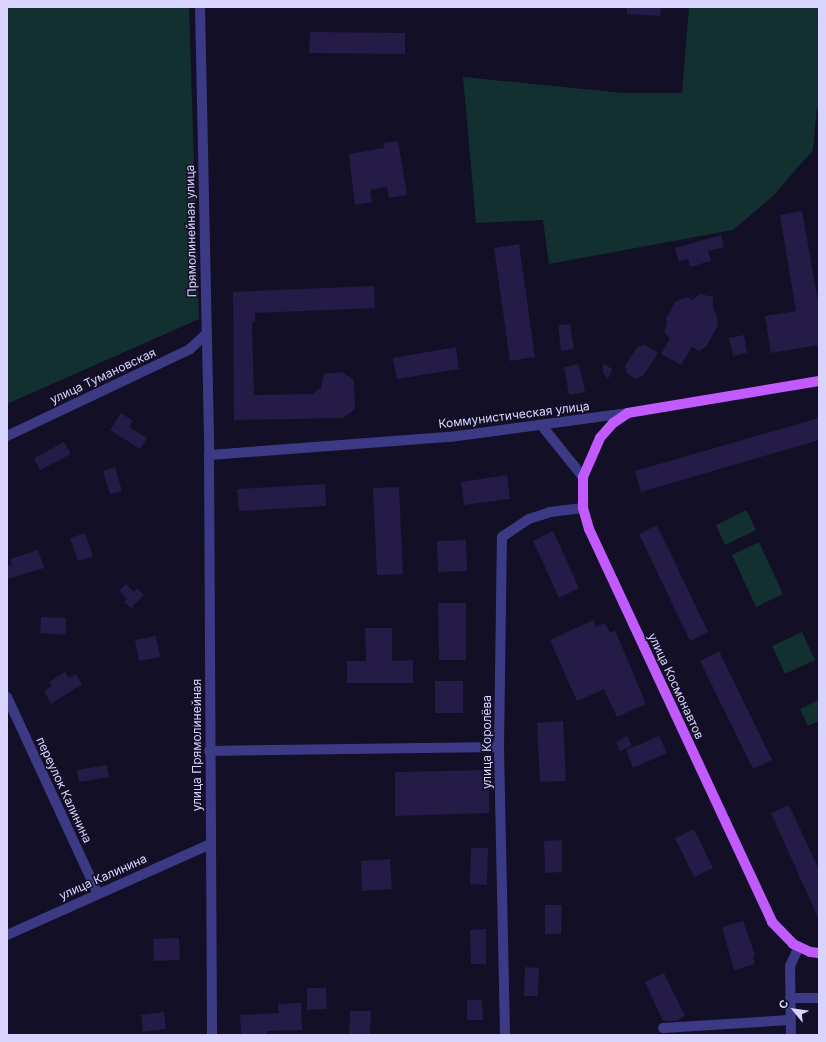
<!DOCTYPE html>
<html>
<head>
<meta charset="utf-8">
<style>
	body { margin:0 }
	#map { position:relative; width:826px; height:1042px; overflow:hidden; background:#130f26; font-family:Inter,sans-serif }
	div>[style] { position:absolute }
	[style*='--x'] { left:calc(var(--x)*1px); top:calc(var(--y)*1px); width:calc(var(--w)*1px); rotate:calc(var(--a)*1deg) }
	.green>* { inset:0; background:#12302f }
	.building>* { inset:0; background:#241b47 }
	.minor>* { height:10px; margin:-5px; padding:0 5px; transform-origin:5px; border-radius:5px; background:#3d3a85 }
	.major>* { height:10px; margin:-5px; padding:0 5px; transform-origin:5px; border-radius:5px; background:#c25bff }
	span { translate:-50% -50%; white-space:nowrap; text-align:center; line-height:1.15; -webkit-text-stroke:3px #130f26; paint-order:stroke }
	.street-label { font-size:12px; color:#d9d4ff }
	.frame { position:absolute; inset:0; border:8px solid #d9d4ff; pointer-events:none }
	.north { position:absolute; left:774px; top:990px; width:40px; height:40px; -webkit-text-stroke:3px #130f26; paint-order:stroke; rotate:299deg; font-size:11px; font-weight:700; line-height:16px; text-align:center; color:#d9d4ff }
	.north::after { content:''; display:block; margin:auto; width:14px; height:18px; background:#d9d4ff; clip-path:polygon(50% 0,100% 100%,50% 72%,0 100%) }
</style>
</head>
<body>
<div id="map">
	<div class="green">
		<i style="clip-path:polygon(7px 7px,189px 7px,199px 319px,7px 404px)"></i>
		<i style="clip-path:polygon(689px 7px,819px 7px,819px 108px,817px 108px,813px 150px,773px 196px,733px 230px,549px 264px,543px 220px,476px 223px,463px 77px,623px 93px,682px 93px)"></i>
		<i style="clip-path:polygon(746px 510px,756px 530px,725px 545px,716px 525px)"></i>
		<i style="clip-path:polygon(759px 542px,783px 594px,756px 607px,732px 555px)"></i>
		<i style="clip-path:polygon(802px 632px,815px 660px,785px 674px,772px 646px)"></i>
		<i style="clip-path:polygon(819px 700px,819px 721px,808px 726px,800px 709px)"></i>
	</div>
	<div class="building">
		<i style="clip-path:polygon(627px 7px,661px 7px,660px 16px,627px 14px)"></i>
		<i style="clip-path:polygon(310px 32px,405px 33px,405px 54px,309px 53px)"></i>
		<i style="clip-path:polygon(398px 141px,407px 195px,389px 198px,387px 187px,370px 190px,372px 202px,355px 205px,349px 154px,384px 148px,383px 143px)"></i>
		<i style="clip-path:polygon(802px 211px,819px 307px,819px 345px,771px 353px,765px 316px,796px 311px,780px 215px)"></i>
		<i style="clip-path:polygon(721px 235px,724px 247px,708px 251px,711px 261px,690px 267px,688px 259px,679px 262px,675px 248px)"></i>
		<i style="clip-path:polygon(519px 244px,535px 357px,510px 361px,494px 248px)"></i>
		<i style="clip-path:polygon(374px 286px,375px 308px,255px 313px,255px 322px,252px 322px,254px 395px,312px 394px,321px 388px,324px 374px,342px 372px,354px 380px,355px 409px,343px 418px,234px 420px,233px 292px)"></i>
		<i style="clip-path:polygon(700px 294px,713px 297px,713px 308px,717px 316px,718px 325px,706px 347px,699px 351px,692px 347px,681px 365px,661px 354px,670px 339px,664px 332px,667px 323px,666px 319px,675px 302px,687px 297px,693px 300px)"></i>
		<i style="clip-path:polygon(570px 324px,574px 349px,561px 351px,558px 325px)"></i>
		<i style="clip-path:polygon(744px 335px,747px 353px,733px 356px,729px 338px)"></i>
		<i style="clip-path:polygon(645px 345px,658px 353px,643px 376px,635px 379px,627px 373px,625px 366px,637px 347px)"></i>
		<i style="clip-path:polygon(456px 347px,459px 369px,397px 379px,393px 358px)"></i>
		<i style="clip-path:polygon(603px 363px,612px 369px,608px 379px,603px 372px)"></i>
		<i style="clip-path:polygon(579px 364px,585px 392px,569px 395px,564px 367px)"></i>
		<i style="clip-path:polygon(121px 413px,133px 421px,129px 427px,147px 438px,140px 449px,110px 430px)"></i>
		<i style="clip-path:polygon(819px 418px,819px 440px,641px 492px,635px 471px)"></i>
		<i style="clip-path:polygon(64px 442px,71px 454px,40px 470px,34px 458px)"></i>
		<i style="clip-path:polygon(115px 467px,122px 491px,110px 494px,103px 471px)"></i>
		<i style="clip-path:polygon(507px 475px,510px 499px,464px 505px,461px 482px)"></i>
		<i style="clip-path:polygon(325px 484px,326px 506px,239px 511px,237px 489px)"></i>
		<i style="clip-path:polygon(399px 487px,403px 574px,377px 575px,373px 488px)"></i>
		<i style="clip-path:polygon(657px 525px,708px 632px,690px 641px,639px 534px)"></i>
		<i style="clip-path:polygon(553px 531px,579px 588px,559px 598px,533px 541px)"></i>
		<i style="clip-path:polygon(85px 533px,93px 556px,78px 561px,70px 538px)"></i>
		<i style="clip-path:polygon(466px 540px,467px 571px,438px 572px,437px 541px)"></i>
		<i style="clip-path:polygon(38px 550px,44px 568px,7px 579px,7px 566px,12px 565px,10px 559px)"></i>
		<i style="clip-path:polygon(126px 584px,134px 592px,137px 588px,144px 595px,131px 608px,124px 602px,127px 599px,119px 591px)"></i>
		<i style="clip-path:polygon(438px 603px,466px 603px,466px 660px,439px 660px)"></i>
		<i style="clip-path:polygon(41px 617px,66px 618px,66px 635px,40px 633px)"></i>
		<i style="clip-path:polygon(593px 620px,596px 627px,605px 623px,610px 633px,615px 630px,646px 704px,617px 717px,604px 689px,577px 701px,550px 640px)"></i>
		<i style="clip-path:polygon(365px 628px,392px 628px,392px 661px,413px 660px,413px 683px,347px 683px,347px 661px,366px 661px)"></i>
		<i style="clip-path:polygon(156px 636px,160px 657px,139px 661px,135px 640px)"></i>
		<i style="clip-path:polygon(719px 651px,772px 760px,753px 769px,700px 661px)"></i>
		<i style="clip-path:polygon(65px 672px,69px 678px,76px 674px,82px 684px,51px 704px,44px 691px,52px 686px,49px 682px)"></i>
		<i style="clip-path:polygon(435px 681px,463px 681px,463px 713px,435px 713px)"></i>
		<i style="clip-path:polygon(563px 721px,566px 781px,540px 782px,537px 723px)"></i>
		<i style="clip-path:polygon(627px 736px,632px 746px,620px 751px,616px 742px)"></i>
		<i style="clip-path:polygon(659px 736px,667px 753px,633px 768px,626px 750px)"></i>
		<i style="clip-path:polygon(107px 765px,109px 777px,79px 782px,77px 770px)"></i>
		<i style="clip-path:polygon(489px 770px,489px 813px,395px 816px,395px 772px)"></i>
		<i style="clip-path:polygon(789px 805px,819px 870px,819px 920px,771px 813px)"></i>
		<i style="clip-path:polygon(694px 829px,713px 868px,694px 877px,675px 838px)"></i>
		<i style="clip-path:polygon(562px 840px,562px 872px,545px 873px,544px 841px)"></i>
		<i style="clip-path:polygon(471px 848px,488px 848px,487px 885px,470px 884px)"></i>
		<i style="clip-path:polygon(390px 859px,392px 889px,362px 891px,361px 861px)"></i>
		<i style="clip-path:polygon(545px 905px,562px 905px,561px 934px,545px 934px)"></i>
		<i style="clip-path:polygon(743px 921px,755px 955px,753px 956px,755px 964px,734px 970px,722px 927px)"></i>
		<i style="clip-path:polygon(486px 929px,486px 964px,471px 964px,470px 930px)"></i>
		<i style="clip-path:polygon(179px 938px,180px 960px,154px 961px,153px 939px)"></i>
		<i style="clip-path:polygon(525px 967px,539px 968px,538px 996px,524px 996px)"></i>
		<i style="clip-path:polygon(664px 973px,685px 1016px,676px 1021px,663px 1021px,645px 982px)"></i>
		<i style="clip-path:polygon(307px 988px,326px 988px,327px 1009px,307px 1010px)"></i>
		<i style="clip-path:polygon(467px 1000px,482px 1000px,483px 1020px,467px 1020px)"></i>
		<i style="clip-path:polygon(301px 1003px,302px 1030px,267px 1031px,267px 1035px,241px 1035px,240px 1015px,279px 1013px,278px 1004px)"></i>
		<i style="clip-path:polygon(350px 1011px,371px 1011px,370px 1035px,349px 1035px)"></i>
		<i style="clip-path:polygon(164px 1012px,166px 1029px,143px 1032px,141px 1015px)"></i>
	</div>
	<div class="minor">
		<i style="--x:200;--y:7;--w:448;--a:88.8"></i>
		<i style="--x:209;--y:455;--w:580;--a:89.7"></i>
		<i style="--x:542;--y:426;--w:65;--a:51.2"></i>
		<i style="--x:7;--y:436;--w:203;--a:-25.4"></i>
		<i style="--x:190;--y:349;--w:22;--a:-43"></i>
		<i style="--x:209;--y:455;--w:242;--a:-4.3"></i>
		<i style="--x:450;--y:437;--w:180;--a:-7.7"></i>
		<i style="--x:7;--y:697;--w:217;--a:65.2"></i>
		<i style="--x:209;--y:751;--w:290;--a:-0.8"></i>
		<i style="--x:7;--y:935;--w:222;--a:-24.1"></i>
		<i style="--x:790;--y:998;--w:29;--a:0"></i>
		<i style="--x:663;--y:1028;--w:126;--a:-3.6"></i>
		<i style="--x:505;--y:1035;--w:288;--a:-91.2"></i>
		<i style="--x:499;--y:747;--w:210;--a:-89.2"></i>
		<i style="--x:502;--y:537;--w:32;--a:-34"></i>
		<i style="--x:529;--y:519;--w:22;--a:-18"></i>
		<i style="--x:550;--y:512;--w:33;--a:-7"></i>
		<i style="--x:791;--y:1035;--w:69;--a:-90.8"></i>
		<i style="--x:790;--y:966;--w:21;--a:-65"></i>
	</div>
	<div class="major">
		<i style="--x:819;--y:381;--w:194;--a:170.5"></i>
		<i style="--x:628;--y:413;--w:18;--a:146"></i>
		<i style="--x:613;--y:423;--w:20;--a:131"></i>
		<i style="--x:600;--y:438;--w:43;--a:113.6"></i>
		<i style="--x:583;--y:477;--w:31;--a:90"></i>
		<i style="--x:583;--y:508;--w:22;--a:74"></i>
		<i style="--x:589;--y:529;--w:434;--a:65"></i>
		<i style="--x:772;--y:922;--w:30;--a:46"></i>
		<i style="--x:793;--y:944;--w:19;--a:25"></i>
		<i style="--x:810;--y:952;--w:9;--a:6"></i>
	</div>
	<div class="street-label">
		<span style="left:191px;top:231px;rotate:-91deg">Прямолинейная улица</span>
		<span style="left:103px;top:376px;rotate:-25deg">улица Тумановская</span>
		<span style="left:514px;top:415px;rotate:-7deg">Коммунистическая улица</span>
		<span style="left:676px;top:686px;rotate:65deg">улица Космонавтов</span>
		<span style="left:487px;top:742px;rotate:-90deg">улица Королёва</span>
		<span style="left:197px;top:745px;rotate:-90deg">улица Прямолинейная</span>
		<span style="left:64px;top:790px;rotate:65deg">переулок Калинина</span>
		<span style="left:103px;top:877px;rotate:-24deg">улица Калинина</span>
	</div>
	<div class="frame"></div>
	<div class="north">С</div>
</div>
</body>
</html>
